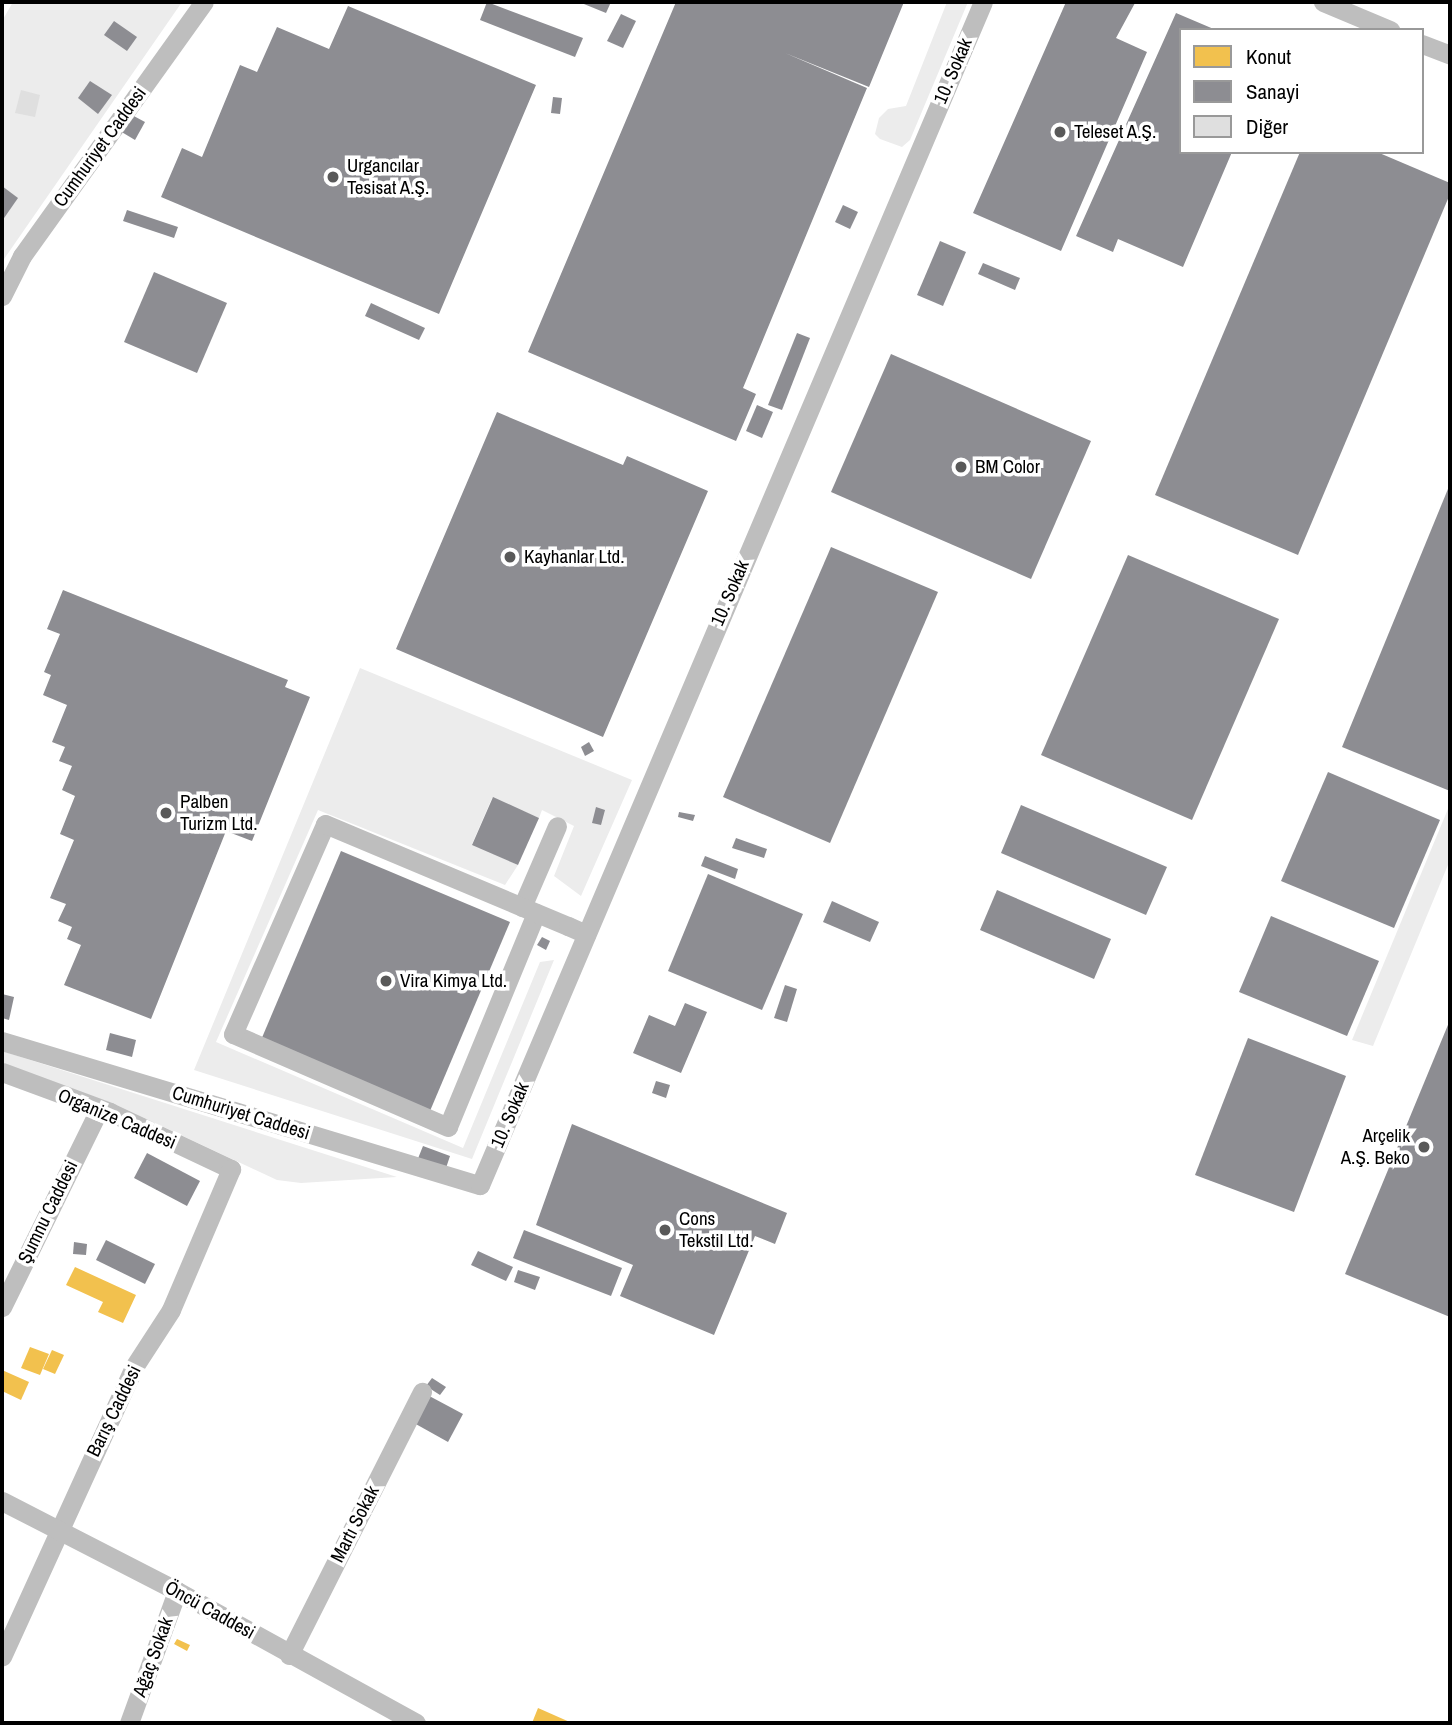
<!DOCTYPE html>
<html>
<head>
<meta charset="utf-8">
<style>
	body { margin:0 }
	#map { position:relative; width:1452px; height:1725px; overflow:hidden; background:#fff; font-family:"Archivo Narrow",sans-serif }
	div>[style] { position:absolute }
	[style*='--x'] { left:calc(var(--x)*1px); top:calc(var(--y)*1px); width:calc(var(--w)*1px); rotate:calc(var(--a)*1deg) }
	.green>* { inset:0; background:#ececec }
	.homes>* { inset:0; background:#f2c14e }
	.industry>* { inset:0; background:#8d8d92 }
	.building>* { inset:0; background:#dfdfdf }
	.minor>* { height:19px; margin:-9.5px; padding:0 9.5px; transform-origin:9.5px; border-radius:9.5px; background:#bebebe }
	.dots>* { width:19px; height:19px; translate:-50% -50%; box-sizing:border-box; border:4px solid #fff; border-radius:50% }
	span { translate:-50% -50%; white-space:nowrap; text-align:center; line-height:1.15; -webkit-text-stroke:7px #fff; paint-order:stroke }
	.street-label { font-size:19px; color:#000 }
	.poi-label { font-size:19px; color:#000 }
	.left { translate:0 -50%; text-align:left }
	.right { translate:-100% -50%; text-align:right }
	.frame { position:absolute; inset:0; border:4px solid #000; pointer-events:none }
	.legend { position:absolute; left:1179px; top:28px; width:245px; height:126px; box-sizing:border-box; background:#fff; border:2px solid #999; margin:0; padding:9px 12px; list-style:none; font-size:21px; color:#000 }
	.legend li { display:flex; align-items:center; gap:14px; height:35px }
	.legend b { width:35px; border:2px solid #999 }
</style>
</head>
<body>
<div id="map">
	<div class="green">
		<i style="clip-path:polygon(13px 2px,182px 2px,2px 262px,2px 21px)"></i>
		<i style="clip-path:polygon(947px 2px,968px 2px,910px 140px,902px 147px,880px 139px,875px 134px,879px 118px,888px 109px,906px 106px)"></i>
		<i style="clip-path:polygon(360px 668px,632px 780px,581px 896px,554px 876px,574px 826px,542px 810px,539px 818px,492px 798px,472px 844px,518px 865px,505px 885px,318px 810px,216px 1042px,463px 1148px,540px 962px,554px 960px,472px 1159px,194px 1070px)"></i>
		<i style="clip-path:polygon(1450px 804px,1450px 860px,1373px 1046px,1352px 1040px)"></i>
		<i style="clip-path:polygon(2px 1051px,397px 1177px,301px 1183px,277px 1180px,119px 1106px,2px 1065px)"></i>
	</div>
	<div class="homes">
		<i style="clip-path:polygon(75px 1267px,136px 1295px,123px 1323px,98px 1312px,103px 1302px,66px 1285px)"></i>
		<i style="clip-path:polygon(30px 1347px,49px 1354px,40px 1375px,21px 1368px)"></i>
		<i style="clip-path:polygon(52px 1350px,64px 1355px,55px 1374px,43px 1369px)"></i>
		<i style="clip-path:polygon(2px 1370px,29px 1382px,21px 1400px,2px 1391px)"></i>
		<i style="clip-path:polygon(177px 1639px,190px 1645px,187px 1651px,174px 1644px)"></i>
		<i style="clip-path:polygon(538px 1708px,572px 1723px,532px 1723px)"></i>
	</div>
	<div class="industry">
		<i style="clip-path:polygon(487px 2px,583px 38px,575px 57px,480px 20px)"></i>
		<i style="clip-path:polygon(579px 2px,611px 2px,606px 13px)"></i>
		<i style="clip-path:polygon(676px 2px,904px 2px,869px 87px,785px 53px,867px 88px,743px 388px,756px 394px,736px 441px,528px 352px)"></i>
		<i style="clip-path:polygon(1066px 2px,1135px 3px,1116px 38px,1147px 52px,1061px 251px,973px 213px)"></i>
		<i style="clip-path:polygon(348px 6px,536px 85px,439px 314px,161px 197px,182px 148px,202px 157px,240px 65px,257px 72px,277px 27px,329px 49px)"></i>
		<i style="clip-path:polygon(1176px 13px,1216px 30px,1181px 30px,1181px 152px,1232px 152px,1183px 267px,1118px 239px,1113px 252px,1076px 236px)"></i>
		<i style="clip-path:polygon(621px 14px,636px 21px,623px 48px,607px 41px)"></i>
		<i style="clip-path:polygon(114px 21px,137px 37px,127px 51px,104px 35px)"></i>
		<i style="clip-path:polygon(90px 81px,112px 95px,98px 114px,78px 98px)"></i>
		<i style="clip-path:polygon(553px 97px,562px 98px,560px 114px,551px 113px)"></i>
		<i style="clip-path:polygon(130px 114px,145px 122px,135px 140px,120px 131px)"></i>
		<i style="clip-path:polygon(1300px 152px,1377px 152px,1450px 183px,1450px 194px,1298px 555px,1155px 495px)"></i>
		<i style="clip-path:polygon(2px 186px,18px 198px,2px 221px)"></i>
		<i style="clip-path:polygon(843px 205px,858px 212px,850px 229px,835px 222px)"></i>
		<i style="clip-path:polygon(127px 210px,178px 227px,174px 238px,123px 221px)"></i>
		<i style="clip-path:polygon(940px 241px,966px 252px,943px 306px,917px 295px)"></i>
		<i style="clip-path:polygon(983px 263px,1020px 278px,1015px 290px,978px 274px)"></i>
		<i style="clip-path:polygon(154px 272px,227px 303px,197px 373px,124px 342px)"></i>
		<i style="clip-path:polygon(371px 303px,425px 328px,419px 340px,365px 316px)"></i>
		<i style="clip-path:polygon(797px 333px,810px 338px,782px 410px,768px 405px)"></i>
		<i style="clip-path:polygon(891px 354px,1091px 441px,1031px 579px,831px 492px)"></i>
		<i style="clip-path:polygon(757px 405px,773px 412px,762px 438px,746px 431px)"></i>
		<i style="clip-path:polygon(497px 412px,623px 465px,627px 456px,708px 491px,603px 737px,396px 649px)"></i>
		<i style="clip-path:polygon(1450px 484px,1450px 791px,1342px 747px)"></i>
		<i style="clip-path:polygon(831px 547px,938px 592px,830px 843px,723px 797px)"></i>
		<i style="clip-path:polygon(1128px 555px,1279px 619px,1192px 820px,1041px 755px)"></i>
		<i style="clip-path:polygon(63px 590px,288px 680px,285px 687px,310px 697px,252px 841px,226px 831px,151px 1019px,64px 985px,81px 945px,67px 939px,72px 927px,58px 921px,66px 904px,50px 898px,74px 840px,60px 834px,75px 796px,62px 790px,72px 766px,59px 761px,65px 747px,52px 742px,67px 705px,43px 695px,51px 675px,44px 672px,60px 634px,47px 629px)"></i>
		<i style="clip-path:polygon(589px 742px,594px 751px,585px 756px,581px 747px)"></i>
		<i style="clip-path:polygon(1328px 772px,1440px 820px,1394px 928px,1281px 881px)"></i>
		<i style="clip-path:polygon(493px 797px,539px 818px,518px 865px,472px 845px)"></i>
		<i style="clip-path:polygon(1021px 805px,1167px 867px,1146px 915px,1001px 853px)"></i>
		<i style="clip-path:polygon(596px 807px,605px 810px,601px 825px,592px 823px)"></i>
		<i style="clip-path:polygon(679px 812px,695px 815px,693px 821px,678px 817px)"></i>
		<i style="clip-path:polygon(736px 838px,767px 849px,764px 858px,732px 848px)"></i>
		<i style="clip-path:polygon(341px 851px,510px 922px,430px 1111px,261px 1040px)"></i>
		<i style="clip-path:polygon(705px 856px,738px 869px,735px 879px,701px 866px)"></i>
		<i style="clip-path:polygon(708px 874px,803px 914px,762px 1010px,668px 971px)"></i>
		<i style="clip-path:polygon(997px 890px,1111px 939px,1094px 979px,980px 930px)"></i>
		<i style="clip-path:polygon(832px 901px,879px 922px,870px 942px,823px 922px)"></i>
		<i style="clip-path:polygon(1271px 916px,1379px 961px,1347px 1036px,1239px 992px)"></i>
		<i style="clip-path:polygon(542px 937px,550px 941px,546px 950px,537px 945px)"></i>
		<i style="clip-path:polygon(785px 985px,797px 989px,787px 1022px,774px 1018px)"></i>
		<i style="clip-path:polygon(2px 994px,14px 997px,9px 1020px,2px 1018px)"></i>
		<i style="clip-path:polygon(685px 1003px,707px 1012px,681px 1073px,633px 1053px,649px 1015px,675px 1026px)"></i>
		<i style="clip-path:polygon(1450px 1020px,1450px 1317px,1345px 1274px)"></i>
		<i style="clip-path:polygon(110px 1033px,136px 1040px,132px 1057px,106px 1050px)"></i>
		<i style="clip-path:polygon(1248px 1038px,1346px 1076px,1294px 1212px,1195px 1175px)"></i>
		<i style="clip-path:polygon(656px 1081px,670px 1085px,666px 1098px,652px 1093px)"></i>
		<i style="clip-path:polygon(572px 1124px,787px 1213px,775px 1244px,755px 1236px,714px 1335px,620px 1296px,633px 1265px,536px 1225px)"></i>
		<i style="clip-path:polygon(423px 1146px,450px 1156px,445px 1171px,417px 1161px)"></i>
		<i style="clip-path:polygon(147px 1153px,200px 1181px,187px 1206px,134px 1178px)"></i>
		<i style="clip-path:polygon(524px 1230px,622px 1268px,611px 1296px,513px 1258px)"></i>
		<i style="clip-path:polygon(106px 1240px,155px 1264px,145px 1284px,96px 1260px)"></i>
		<i style="clip-path:polygon(74px 1242px,87px 1244px,86px 1255px,73px 1254px)"></i>
		<i style="clip-path:polygon(478px 1251px,513px 1267px,506px 1281px,471px 1265px)"></i>
		<i style="clip-path:polygon(518px 1270px,540px 1277px,535px 1290px,514px 1282px)"></i>
		<i style="clip-path:polygon(432px 1378px,446px 1387px,440px 1395px,426px 1386px)"></i>
		<i style="clip-path:polygon(420px 1391px,463px 1414px,448px 1442px,405px 1418px)"></i>
	</div>
	<div class="building">
		<i style="clip-path:polygon(21px 90px,40px 95px,35px 117px,15px 113px)"></i>
	</div>
	<div class="minor">
		<i style="--x:1323;--y:2;--w:73;--a:22.7"></i>
		<i style="--x:1422;--y:44;--w:30;--a:21"></i>
		<i style="--x:2;--y:296;--w:45;--a:-63.4"></i>
		<i style="--x:22;--y:256;--w:312;--a:-54.4"></i>
		<i style="--x:522;--y:907;--w:88;--a:-66.6"></i>
		<i style="--x:536;--y:913;--w:231;--a:112.4"></i>
		<i style="--x:448;--y:1127;--w:234;--a:-156.6"></i>
		<i style="--x:233;--y:1034;--w:229;--a:-66.3"></i>
		<i style="--x:325;--y:824;--w:264;--a:22.8"></i>
		<i style="--x:568;--y:926;--w:20;--a:24"></i>
		<i style="--x:2;--y:1041;--w:499;--a:16.8"></i>
		<i style="--x:480;--y:1185;--w:1285;--a:-66.97"></i>
		<i style="--x:2;--y:1072;--w:115;--a:20.3"></i>
		<i style="--x:110;--y:1112;--w:134;--a:25.2"></i>
		<i style="--x:231;--y:1169;--w:153;--a:113.1"></i>
		<i style="--x:171;--y:1310;--w:68;--a:123"></i>
		<i style="--x:134;--y:1367;--w:318;--a:114.5"></i>
		<i style="--x:2;--y:1307;--w:211;--a:-63.8"></i>
		<i style="--x:2;--y:1501;--w:197;--a:27.2"></i>
		<i style="--x:177;--y:1591;--w:273;--a:28.9"></i>
		<i style="--x:289;--y:1655;--w:295;--a:-63.2"></i>
		<i style="--x:129;--y:1723;--w:140;--a:-70"></i>
	</div>
	<div class="dots">
		<i style="left:1060px;top:132px;background:#595959"></i>
		<i style="left:333px;top:177px;background:#595959"></i>
		<i style="left:961px;top:467px;background:#595959"></i>
		<i style="left:510px;top:557px;background:#595959"></i>
		<i style="left:166px;top:813px;background:#595959"></i>
		<i style="left:386px;top:981px;background:#595959"></i>
		<i style="left:1424px;top:1147px;background:#595959"></i>
		<i style="left:665px;top:1230px;background:#595959"></i>
	</div>
	<div class="street-label">
		<span style="left:953px;top:71px;rotate:-67deg">10. Sokak</span>
		<span style="left:100px;top:147px;rotate:-54deg">Cumhuriyet Caddesi</span>
		<span style="left:730px;top:593px;rotate:-67deg">10. Sokak</span>
		<span style="left:241px;top:1113px;rotate:17deg">Cumhuriyet Caddesi</span>
		<span style="left:510px;top:1115px;rotate:-67deg">10. Sokak</span>
		<span style="left:117px;top:1119px;rotate:23deg">Organize Caddesi</span>
		<span style="left:48px;top:1212px;rotate:-64deg">Şumnu Caddesi</span>
		<span style="left:114px;top:1411px;rotate:-64deg">Barış Caddesi</span>
		<span style="left:355px;top:1524px;rotate:-63deg">Martı Sokak</span>
		<span style="left:210px;top:1610px;rotate:29deg">Öncü Caddesi</span>
		<span style="left:153px;top:1657px;rotate:-70deg">Ağaç Sokak</span>
	</div>
	<div class="poi-label">
		<span class="left" style="left:1074px;top:132px">Teleset A.Ş.</span>
		<span class="left" style="left:347px;top:177px">Urgancılar<br>Tesisat A.Ş.</span>
		<span class="left" style="left:975px;top:467px">BM Color</span>
		<span class="left" style="left:524px;top:557px">Kayhanlar Ltd.</span>
		<span class="left" style="left:180px;top:813px">Palben<br>Turizm Ltd.</span>
		<span class="left" style="left:400px;top:981px">Vira Kimya Ltd.</span>
		<span class="right" style="left:1410px;top:1147px">Arçelik<br>A.Ş. Beko</span>
		<span class="left" style="left:679px;top:1230px">Cons<br>Tekstil Ltd.</span>
	</div>
	<div class="frame"></div>
	<ul class="legend">
	<li><b style="height:19px;background:#f2c14e"></b>Konut</li>
	<li><b style="height:19px;background:#8d8d92"></b>Sanayi</li>
	<li><b style="height:19px;background:#dfdfdf"></b>Diğer</li>
	</ul>
</div>
</body>
</html>
